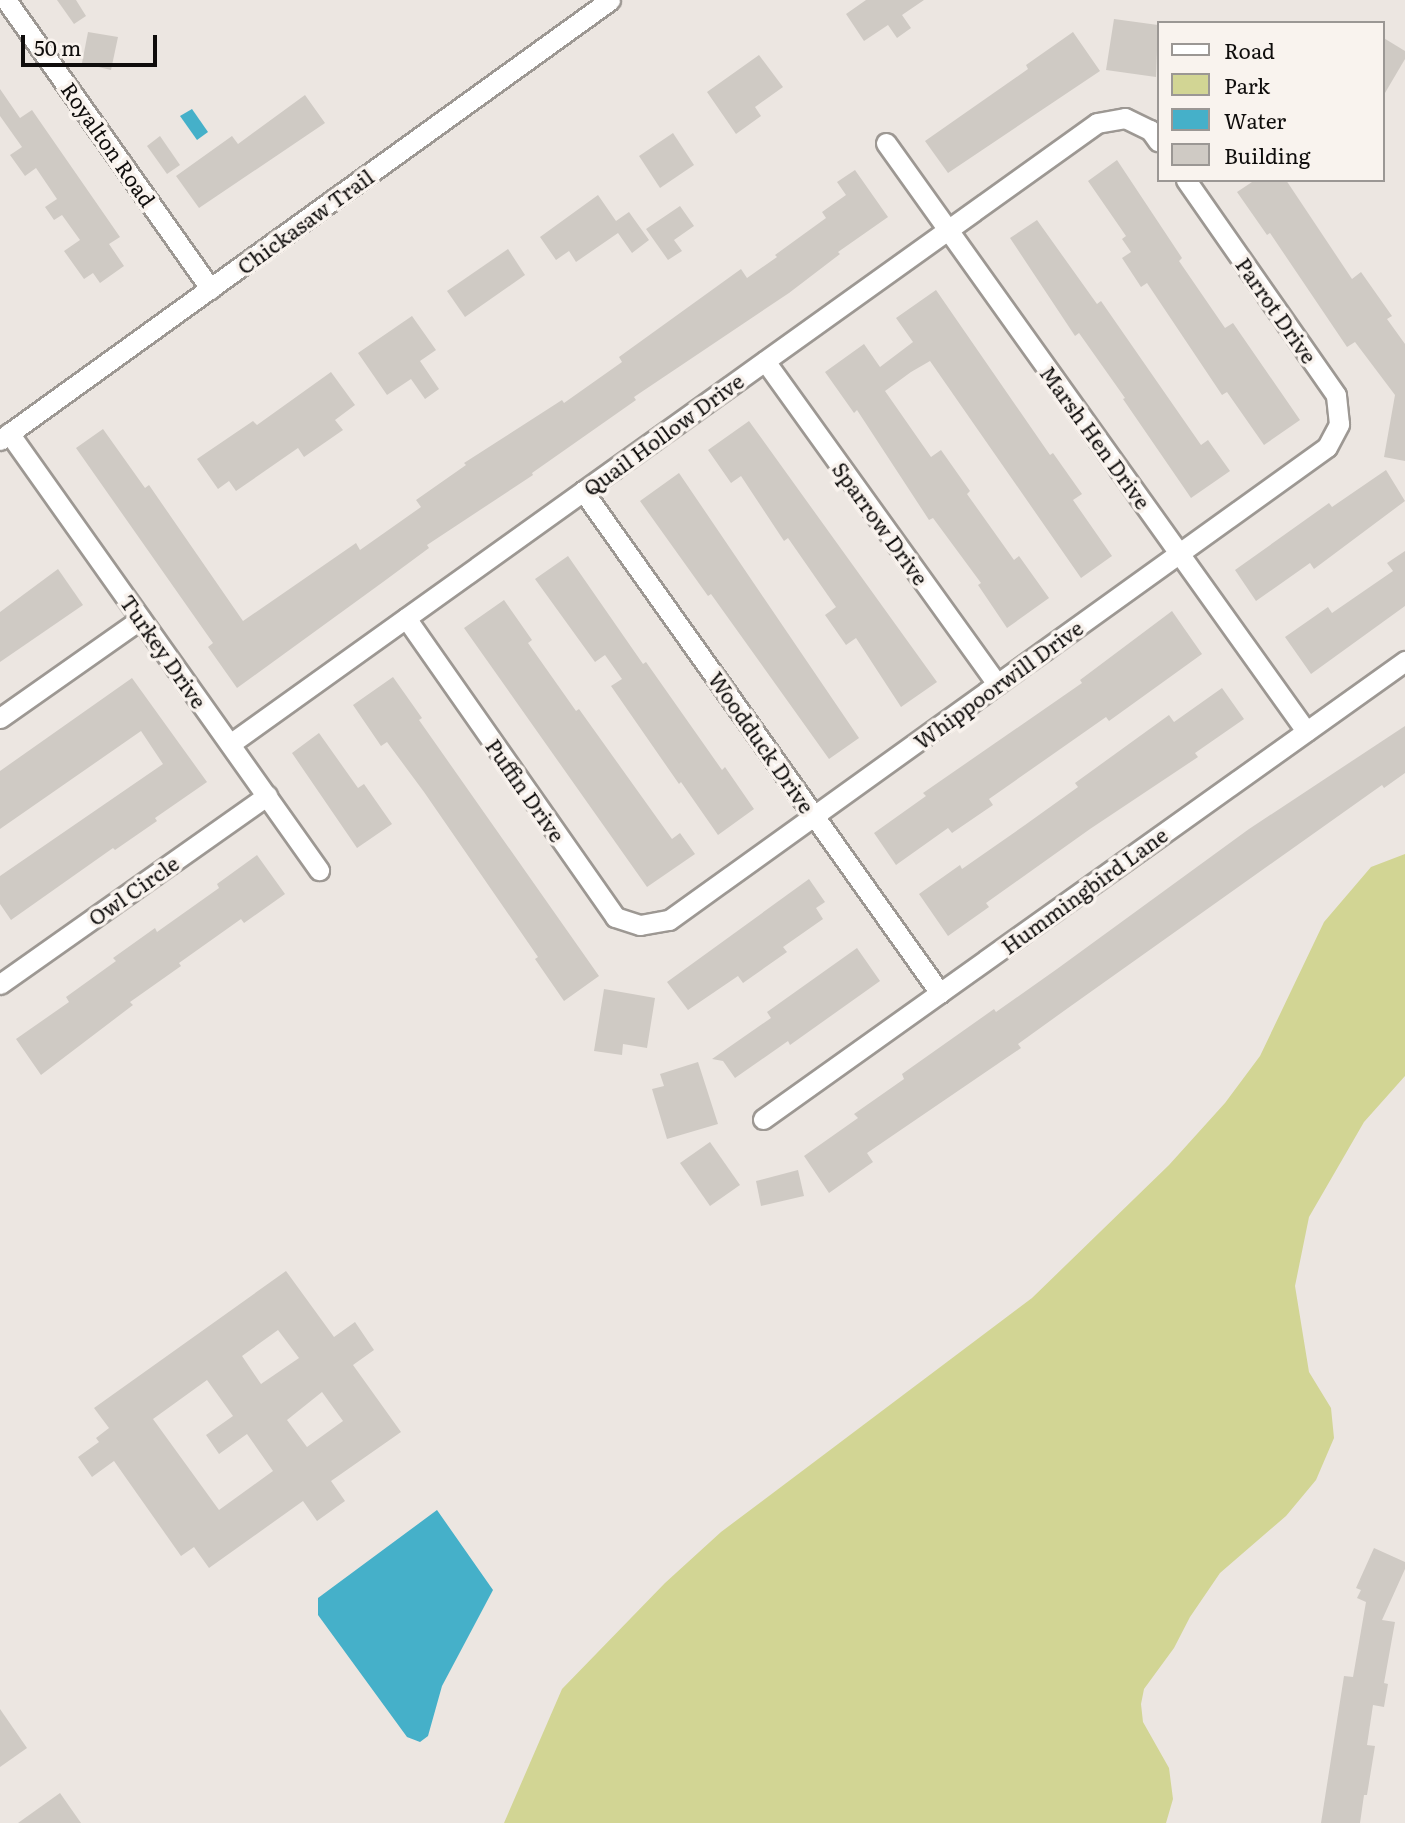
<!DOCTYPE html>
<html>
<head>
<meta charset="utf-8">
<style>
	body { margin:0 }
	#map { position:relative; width:1405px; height:1823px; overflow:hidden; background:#ece6e1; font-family:Literata,serif }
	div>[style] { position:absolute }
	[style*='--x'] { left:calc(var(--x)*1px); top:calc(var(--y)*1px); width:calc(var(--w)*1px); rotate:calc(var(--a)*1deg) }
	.green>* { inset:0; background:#d2d594 }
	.water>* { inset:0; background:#45b0c9 }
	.building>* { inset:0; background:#cfcac4 }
	.roads { filter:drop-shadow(2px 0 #9d9893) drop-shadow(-2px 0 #9d9893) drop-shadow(0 2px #9d9893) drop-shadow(0 -2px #9d9893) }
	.minor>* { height:19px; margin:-9.5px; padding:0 9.5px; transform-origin:9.5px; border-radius:9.5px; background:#fff }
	span { translate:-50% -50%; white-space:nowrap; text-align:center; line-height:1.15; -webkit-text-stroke:7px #f9f3ee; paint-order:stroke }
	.street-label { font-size:21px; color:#0f0d0c }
	.legend { position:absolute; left:1157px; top:21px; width:228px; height:161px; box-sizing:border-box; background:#f9f3ee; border:2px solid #9b9794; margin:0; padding:9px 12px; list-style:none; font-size:21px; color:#0f0d0c }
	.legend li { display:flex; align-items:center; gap:14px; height:35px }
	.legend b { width:35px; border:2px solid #9b9794 }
	.scale { position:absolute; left:21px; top:35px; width:136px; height:32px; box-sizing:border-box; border:4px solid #0f0d0c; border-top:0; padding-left:9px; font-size:21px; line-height:24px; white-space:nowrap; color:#0f0d0c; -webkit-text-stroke:5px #f9f3ee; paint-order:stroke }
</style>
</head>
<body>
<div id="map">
	<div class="green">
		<i style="clip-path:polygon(1405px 854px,1405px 1076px,1364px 1122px,1309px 1217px,1295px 1286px,1309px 1372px,1331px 1408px,1334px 1438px,1316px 1480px,1286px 1516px,1220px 1573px,1190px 1617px,1174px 1648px,1144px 1689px,1141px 1704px,1143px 1722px,1169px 1768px,1173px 1799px,1166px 1823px,504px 1823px,562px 1689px,665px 1583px,721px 1532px,1032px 1298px,1169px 1165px,1225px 1103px,1260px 1056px,1324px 922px,1371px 867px)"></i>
	</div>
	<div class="water">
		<i style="clip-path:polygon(192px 109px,208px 132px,197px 140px,180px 116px)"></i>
		<i style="clip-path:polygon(437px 1510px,493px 1590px,442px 1686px,428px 1736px,420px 1742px,407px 1737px,318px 1615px,318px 1598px)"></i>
	</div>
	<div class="building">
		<i style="clip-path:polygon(57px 0,76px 0,86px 16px,74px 24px)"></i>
		<i style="clip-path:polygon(866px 0,924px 0,902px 15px,911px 28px,897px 38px,888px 25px,864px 41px,846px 14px)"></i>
		<i style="clip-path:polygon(1114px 19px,1158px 25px,1156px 77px,1106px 70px)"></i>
		<i style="clip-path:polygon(88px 32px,118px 37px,111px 70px,82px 63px)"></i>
		<i style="clip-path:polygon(1073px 32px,1100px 71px,948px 173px,925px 141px,1028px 69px,1026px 65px)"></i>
		<i style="clip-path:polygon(1382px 37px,1405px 51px,1405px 59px,1382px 98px)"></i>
		<i style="clip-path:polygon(759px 55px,783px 87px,755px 107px,761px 116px,736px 134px,707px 92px)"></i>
		<i style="clip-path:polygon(0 89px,20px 118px,32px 110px,120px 237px,109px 244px,124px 266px,100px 283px,93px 273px,84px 279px,64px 251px,80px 240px,62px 215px,54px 220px,45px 207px,57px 199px,36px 168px,25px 176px,10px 155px,22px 147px,0 116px)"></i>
		<i style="clip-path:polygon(305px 95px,325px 123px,199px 208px,176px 176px,232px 136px,238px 144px)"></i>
		<i style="clip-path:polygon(673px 133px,694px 165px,660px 188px,639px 156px)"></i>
		<i style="clip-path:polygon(160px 136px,180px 165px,167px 174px,147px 146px)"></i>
		<i style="clip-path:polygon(1117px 160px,1182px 258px,1179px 261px,1225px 328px,1233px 323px,1300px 420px,1264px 445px,1227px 392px,1222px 395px,1147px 283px,1141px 287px,1122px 258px,1131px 252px,1122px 239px,1126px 236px,1088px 181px)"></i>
		<i style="clip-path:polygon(855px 170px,888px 217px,838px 252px,840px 254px,789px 293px,634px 397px,636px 400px,532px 473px,533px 475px,427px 545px,429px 548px,383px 582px,237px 688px,208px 647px,213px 643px,76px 448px,103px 429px,145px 488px,149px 485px,243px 621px,356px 543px,360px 550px,421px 507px,416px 500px,466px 465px,464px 463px,562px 400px,564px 403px,622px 362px,619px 357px,741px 269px,747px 278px,777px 257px,775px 255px,826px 218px,822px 212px,846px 195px,837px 182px)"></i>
		<i style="clip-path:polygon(1255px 180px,1286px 180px,1352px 279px,1361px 272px,1392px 316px,1387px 319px,1405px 344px,1405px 461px,1384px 457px,1395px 395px,1355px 342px,1347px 347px,1270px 233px,1267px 235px,1237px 192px)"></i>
		<i style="clip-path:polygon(598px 195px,616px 221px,629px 212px,649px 240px,632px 253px,618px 233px,576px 262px,569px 251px,556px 260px,540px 237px)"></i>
		<i style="clip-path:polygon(680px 206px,694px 226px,674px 240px,682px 251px,668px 260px,646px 229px)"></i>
		<i style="clip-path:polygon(1037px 220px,1097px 304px,1101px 301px,1201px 445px,1208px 440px,1230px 471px,1191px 498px,1123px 399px,1125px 398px,1079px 333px,1075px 336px,1010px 238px)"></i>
		<i style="clip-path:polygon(508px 249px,525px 275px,465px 317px,447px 291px)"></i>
		<i style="clip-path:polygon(936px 290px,1050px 455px,1053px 453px,1082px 494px,1073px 500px,1112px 556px,1081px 578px,930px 361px,911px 372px,885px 391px,931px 457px,941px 450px,970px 491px,967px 494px,1014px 560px,1019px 556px,1049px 598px,1007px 628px,978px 585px,981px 583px,933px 518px,929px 520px,857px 410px,854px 413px,825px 372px,864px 344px,880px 367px,913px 342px,896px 318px)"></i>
		<i style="clip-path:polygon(412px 316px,436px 350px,420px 361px,439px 389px,425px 399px,411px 379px,387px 395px,358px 353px)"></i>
		<i style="clip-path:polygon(331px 372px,355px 405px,335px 420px,343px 430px,304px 457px,298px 448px,236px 491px,229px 481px,218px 489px,197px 459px,253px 421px,257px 425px)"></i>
		<i style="clip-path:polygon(749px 421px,937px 682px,901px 707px,856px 638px,846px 645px,825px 615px,836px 607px,788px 538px,784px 541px,741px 476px,731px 483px,708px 450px)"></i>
		<i style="clip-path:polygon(1386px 470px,1405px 501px,1314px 569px,1310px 563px,1256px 601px,1235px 570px,1329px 503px,1332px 507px)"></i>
		<i style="clip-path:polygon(679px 473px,859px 738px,829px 759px,711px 594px,708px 596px,640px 501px)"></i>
		<i style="clip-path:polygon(1405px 551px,1405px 606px,1311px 674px,1285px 637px,1328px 607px,1332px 613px,1393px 571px,1387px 563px)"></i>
		<i style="clip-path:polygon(568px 556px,643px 664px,646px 662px,722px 770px,725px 767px,754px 809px,718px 835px,681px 782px,679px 784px,611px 686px,622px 679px,605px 655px,595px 662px,535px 579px)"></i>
		<i style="clip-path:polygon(58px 569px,83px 605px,0 662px,0 612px)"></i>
		<i style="clip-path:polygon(504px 600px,532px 640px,528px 643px,576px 711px,579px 709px,672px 839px,680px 833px,695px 854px,647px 887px,464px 628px)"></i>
		<i style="clip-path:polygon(1172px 611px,1202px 654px,1109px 721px,1106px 717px,989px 799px,993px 805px,952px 833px,948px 828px,896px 865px,874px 833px,926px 796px,923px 793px,1082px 683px,1080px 680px)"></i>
		<i style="clip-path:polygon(393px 677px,422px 718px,419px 720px,599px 976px,564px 1001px,535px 959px,538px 957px,424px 792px,387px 742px,381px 746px,353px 705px)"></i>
		<i style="clip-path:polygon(132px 678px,207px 782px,155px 818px,157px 821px,115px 850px,113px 848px,11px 920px,0 904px,0 876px,163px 764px,141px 731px,0 829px,0 771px)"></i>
		<i style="clip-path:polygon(1222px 688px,1244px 719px,1195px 753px,1198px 757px,1090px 829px,986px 903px,989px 907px,948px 936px,919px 894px,960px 865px,962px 869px,1025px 825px,1078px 787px,1075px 783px,1169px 715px,1174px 722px)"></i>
		<i style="clip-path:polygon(1405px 726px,1405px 773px,1384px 788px,1382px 785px,1068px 1008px,1018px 1044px,1021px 1048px,867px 1153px,873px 1162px,829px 1193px,804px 1156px,858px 1118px,854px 1114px,904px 1079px,902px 1074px,994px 1009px,996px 1012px,1057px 969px,1249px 829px)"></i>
		<i style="clip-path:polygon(319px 733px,358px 788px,364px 784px,392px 824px,357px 848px,292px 753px)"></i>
		<i style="clip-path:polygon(257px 855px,285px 894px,244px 923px,241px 919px,179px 963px,181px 966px,130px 1002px,133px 1005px,41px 1075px,16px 1039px,69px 1002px,66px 997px,116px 961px,113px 958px,155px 928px,157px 932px,219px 888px,217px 884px)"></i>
		<i style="clip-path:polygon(809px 879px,825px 902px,816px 908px,823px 919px,783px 947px,787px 952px,743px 983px,738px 976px,688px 1010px,667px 982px)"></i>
		<i style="clip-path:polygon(857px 948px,880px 981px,790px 1045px,788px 1041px,735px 1078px,723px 1061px,712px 1059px,771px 1018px,767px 1012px)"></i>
		<i style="clip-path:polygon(604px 989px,655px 998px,647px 1048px,623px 1044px,622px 1055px,594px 1051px)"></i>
		<i style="clip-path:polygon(698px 1062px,718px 1124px,667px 1139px,652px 1089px,664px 1086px,660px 1074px)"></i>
		<i style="clip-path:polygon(710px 1142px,740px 1185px,710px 1206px,680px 1163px)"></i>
		<i style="clip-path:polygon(798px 1170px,804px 1196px,761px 1206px,756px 1181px)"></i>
		<i style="clip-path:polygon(evenodd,286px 1271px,334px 1337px,355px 1322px,374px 1350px,353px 1365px,401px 1432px,331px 1481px,345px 1501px,317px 1521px,303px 1501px,209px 1568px,194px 1547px,181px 1556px,114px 1461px,92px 1477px,78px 1457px,99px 1442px,96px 1438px,109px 1428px,94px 1408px,286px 1271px,278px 1330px,299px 1358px,261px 1384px,242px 1356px,278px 1330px,286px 1271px,207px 1380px,233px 1416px,206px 1435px,219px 1454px,247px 1434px,273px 1471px,219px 1510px,153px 1419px,207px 1380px,286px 1271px,322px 1392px,343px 1421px,307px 1447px,287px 1420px,322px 1392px)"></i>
		<i style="clip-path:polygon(1374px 1548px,1405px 1562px,1405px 1569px,1382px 1620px,1395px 1622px,1384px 1683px,1388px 1684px,1384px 1707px,1373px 1705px,1367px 1745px,1375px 1746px,1367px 1795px,1364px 1795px,1360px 1823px,1321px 1823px,1344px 1676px,1353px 1677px,1366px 1602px,1357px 1598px,1361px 1590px,1356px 1588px)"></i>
		<i style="clip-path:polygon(0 1709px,27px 1748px,0 1767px)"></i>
		<i style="clip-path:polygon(60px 1793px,81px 1823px,18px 1823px)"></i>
	</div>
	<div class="roads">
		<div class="minor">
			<i style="--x:6;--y:0;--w:354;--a:54.7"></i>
			<i style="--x:886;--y:143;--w:723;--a:54.46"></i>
			<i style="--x:765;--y:361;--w:398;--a:54.3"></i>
			<i style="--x:9;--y:433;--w:536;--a:54.65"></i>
			<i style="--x:0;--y:440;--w:752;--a:-35.8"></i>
			<i style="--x:583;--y:491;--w:616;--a:54.58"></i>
			<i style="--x:406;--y:618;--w:365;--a:55"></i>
			<i style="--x:615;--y:917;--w:26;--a:18"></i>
			<i style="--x:640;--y:925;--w:29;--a:-10"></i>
			<i style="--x:669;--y:920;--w:810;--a:-35.71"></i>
			<i style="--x:1327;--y:447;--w:26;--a:-62"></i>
			<i style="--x:1339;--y:424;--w:29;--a:-96"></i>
			<i style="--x:1336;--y:395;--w:262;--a:-124.9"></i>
			<i style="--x:0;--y:718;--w:172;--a:-35.1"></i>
			<i style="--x:230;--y:744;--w:1066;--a:-35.61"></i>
			<i style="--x:1097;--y:123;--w:28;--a:-10"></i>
			<i style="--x:1125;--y:118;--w:28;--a:26"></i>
			<i style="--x:1150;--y:130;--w:14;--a:54"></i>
			<i style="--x:0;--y:984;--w:327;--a:-35.2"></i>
			<i style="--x:763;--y:1119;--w:789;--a:-35.5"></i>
		</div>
	</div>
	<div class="street-label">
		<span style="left:109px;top:144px;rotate:55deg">Royalton Road</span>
		<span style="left:305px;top:221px;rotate:-36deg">Chickasaw Trail</span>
		<span style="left:1277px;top:310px;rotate:55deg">Parrot Drive</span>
		<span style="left:663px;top:434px;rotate:-36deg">Quail Hollow Drive</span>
		<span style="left:1096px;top:437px;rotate:54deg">Marsh Hen Drive</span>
		<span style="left:881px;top:523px;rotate:54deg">Sparrow Drive</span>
		<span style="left:164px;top:651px;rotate:55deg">Turkey Drive</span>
		<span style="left:998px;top:684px;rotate:-36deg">Whippoorwill Drive</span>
		<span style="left:762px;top:742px;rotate:55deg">Woodduck Drive</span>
		<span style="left:526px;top:790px;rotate:55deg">Puffin Drive</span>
		<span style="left:133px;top:890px;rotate:-35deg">Owl Circle</span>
		<span style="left:1084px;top:890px;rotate:-36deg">Hummingbird Lane</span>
	</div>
	<ul class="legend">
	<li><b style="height:9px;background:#fff"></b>Road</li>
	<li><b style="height:19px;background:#d2d594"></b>Park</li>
	<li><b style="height:19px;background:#45b0c9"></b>Water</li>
	<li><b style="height:19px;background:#cfcac4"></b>Building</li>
	</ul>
	<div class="scale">50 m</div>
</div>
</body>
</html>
